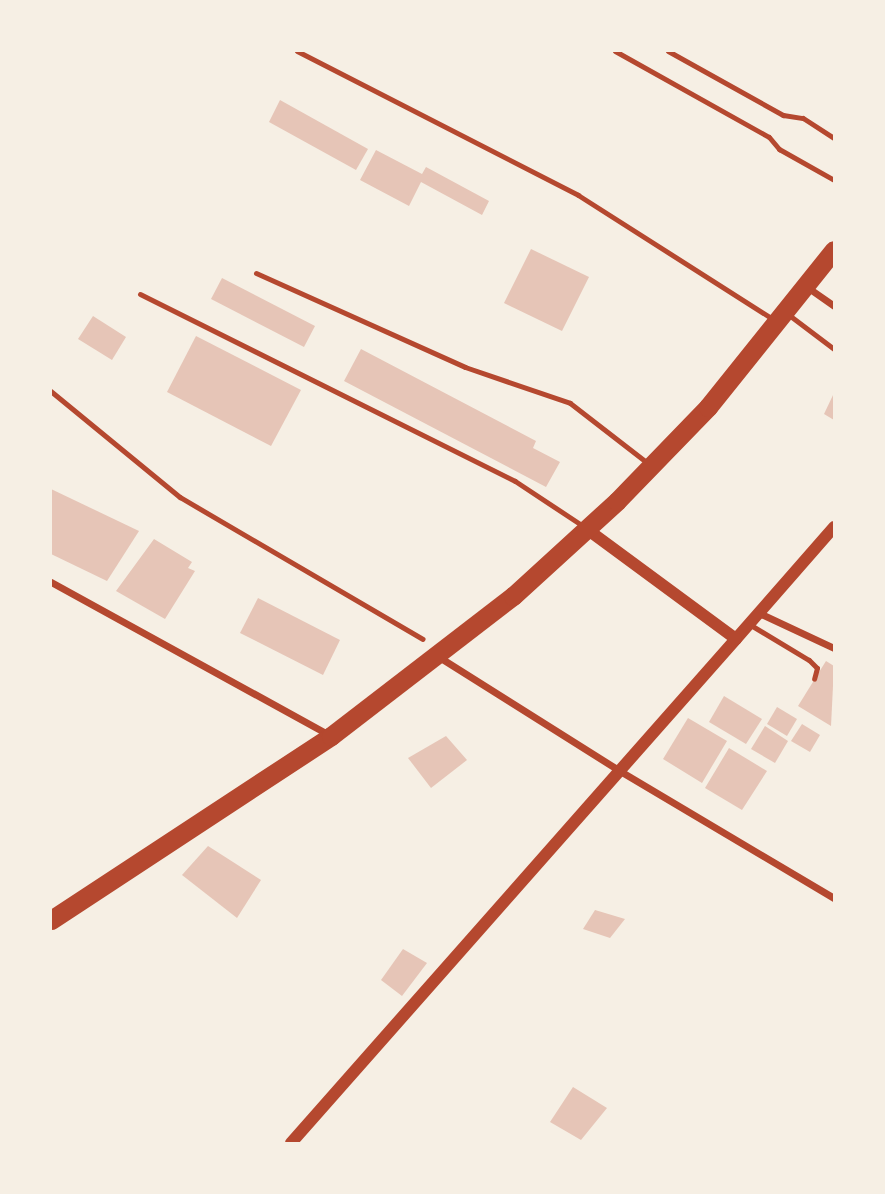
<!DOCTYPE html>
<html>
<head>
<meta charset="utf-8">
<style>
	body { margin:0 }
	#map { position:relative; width:885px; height:1194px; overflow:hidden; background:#f6efe4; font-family:"Golos Text",sans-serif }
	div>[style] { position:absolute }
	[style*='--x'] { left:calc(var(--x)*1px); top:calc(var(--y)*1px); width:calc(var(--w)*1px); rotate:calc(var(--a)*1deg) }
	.building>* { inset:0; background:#e6c5b7 }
	.path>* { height:4.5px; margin:-2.25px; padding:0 2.25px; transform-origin:2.25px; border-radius:2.25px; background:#b5482f }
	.service>* { height:5px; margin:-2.5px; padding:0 2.5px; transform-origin:2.5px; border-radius:2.5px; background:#b5482f }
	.minor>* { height:7px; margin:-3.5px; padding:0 3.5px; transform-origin:3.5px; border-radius:3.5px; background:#b5482f }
	.tertiary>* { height:12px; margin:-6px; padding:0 6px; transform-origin:6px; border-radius:6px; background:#b5482f }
	.trunk>* { height:19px; margin:-9.5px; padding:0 9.5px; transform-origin:9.5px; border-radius:9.5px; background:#b5482f }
	span { translate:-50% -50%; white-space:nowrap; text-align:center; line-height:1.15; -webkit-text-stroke:7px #f6efe4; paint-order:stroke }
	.frame { position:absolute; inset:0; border:52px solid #f6efe4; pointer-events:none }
</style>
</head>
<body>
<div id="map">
	<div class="building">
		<i style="clip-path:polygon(280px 100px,368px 149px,356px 170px,269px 122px)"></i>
		<i style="clip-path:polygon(376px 150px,422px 174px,426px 167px,489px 201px,482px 215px,421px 182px,409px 206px,360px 180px)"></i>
		<i style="clip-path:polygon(531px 249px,589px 277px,562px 331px,504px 303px)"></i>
		<i style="clip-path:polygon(222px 278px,315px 326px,304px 347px,211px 299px)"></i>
		<i style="clip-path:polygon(93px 316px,126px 337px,112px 360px,78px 339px)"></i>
		<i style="clip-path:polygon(196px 336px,301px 390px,271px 446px,167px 392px)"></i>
		<i style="clip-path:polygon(361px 349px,536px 441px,533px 448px,560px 462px,546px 487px,344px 381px)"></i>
		<i style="clip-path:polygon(834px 393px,834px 420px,824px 414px)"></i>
		<i style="clip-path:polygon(51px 489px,139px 531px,107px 581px,51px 554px)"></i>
		<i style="clip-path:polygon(154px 539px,192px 562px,188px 568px,195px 571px,165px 619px,116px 591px)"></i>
		<i style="clip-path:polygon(258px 598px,340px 640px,323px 675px,240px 633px)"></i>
		<i style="clip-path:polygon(826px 661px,834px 666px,831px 726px,798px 706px)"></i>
		<i style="clip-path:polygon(724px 696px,762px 719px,746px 744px,709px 722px)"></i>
		<i style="clip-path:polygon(777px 707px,797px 719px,787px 736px,767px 724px)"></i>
		<i style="clip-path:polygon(688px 718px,727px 741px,702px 783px,663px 759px)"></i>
		<i style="clip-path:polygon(802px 724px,820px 735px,810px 752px,791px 741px)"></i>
		<i style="clip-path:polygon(765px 726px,788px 741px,775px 763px,751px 749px)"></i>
		<i style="clip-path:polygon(446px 736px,467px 760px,431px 788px,408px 758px)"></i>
		<i style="clip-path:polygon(729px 748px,767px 771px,742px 810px,705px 788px)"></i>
		<i style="clip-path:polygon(208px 846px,261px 880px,237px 918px,182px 875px)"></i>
		<i style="clip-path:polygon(595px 910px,625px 919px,610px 938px,583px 929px)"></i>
		<i style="clip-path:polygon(403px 949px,427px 963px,402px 996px,381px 980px)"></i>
		<i style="clip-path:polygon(573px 1087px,607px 1108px,581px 1140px,550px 1122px)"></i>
	</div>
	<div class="path">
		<i style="--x:51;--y:391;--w:167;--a:39.4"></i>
		<i style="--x:180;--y:497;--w:281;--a:30.3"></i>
	</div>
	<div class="service">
		<i style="--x:297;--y:51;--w:316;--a:27.1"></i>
		<i style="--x:578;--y:195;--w:232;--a:32.5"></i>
		<i style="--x:615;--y:51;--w:176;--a:29.2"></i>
		<i style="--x:769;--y:137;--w:16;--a:50"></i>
		<i style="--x:779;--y:149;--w:63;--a:29.4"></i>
		<i style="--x:668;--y:51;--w:132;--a:29.1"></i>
		<i style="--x:783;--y:115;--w:20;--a:9"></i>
		<i style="--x:803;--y:118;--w:37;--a:33"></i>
		<i style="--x:256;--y:273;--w:229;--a:24.2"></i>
		<i style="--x:465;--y:367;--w:111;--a:18.9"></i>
		<i style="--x:570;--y:403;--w:100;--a:37.7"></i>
		<i style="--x:140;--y:294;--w:419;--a:26.5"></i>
		<i style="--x:515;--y:481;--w:82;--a:33.5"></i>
		<i style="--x:789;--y:315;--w:56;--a:37.1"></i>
		<i style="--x:749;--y:624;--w:70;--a:31"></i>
		<i style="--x:809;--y:660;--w:11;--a:45"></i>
		<i style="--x:817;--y:668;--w:11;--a:105"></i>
	</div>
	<div class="minor">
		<i style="--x:807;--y:287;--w:33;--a:35"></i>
		<i style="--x:51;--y:582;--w:315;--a:28.8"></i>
		<i style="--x:759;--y:613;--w:83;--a:25"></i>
		<i style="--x:439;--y:657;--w:214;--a:32.2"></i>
		<i style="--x:620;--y:771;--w:249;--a:30.7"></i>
	</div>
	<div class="tertiary">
		<i style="--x:736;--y:639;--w:149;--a:-48.8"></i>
		<i style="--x:291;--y:1143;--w:672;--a:-48.56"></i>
		<i style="--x:736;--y:639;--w:185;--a:-143.6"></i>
	</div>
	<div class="trunk">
		<i style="--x:51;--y:920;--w:335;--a:-33.3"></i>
		<i style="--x:331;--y:736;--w:230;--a:-37.6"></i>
		<i style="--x:513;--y:596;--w:141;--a:-42.4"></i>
		<i style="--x:617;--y:501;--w:131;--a:-45.9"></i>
		<i style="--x:708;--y:407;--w:201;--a:-51.3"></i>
	</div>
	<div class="frame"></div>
</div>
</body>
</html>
